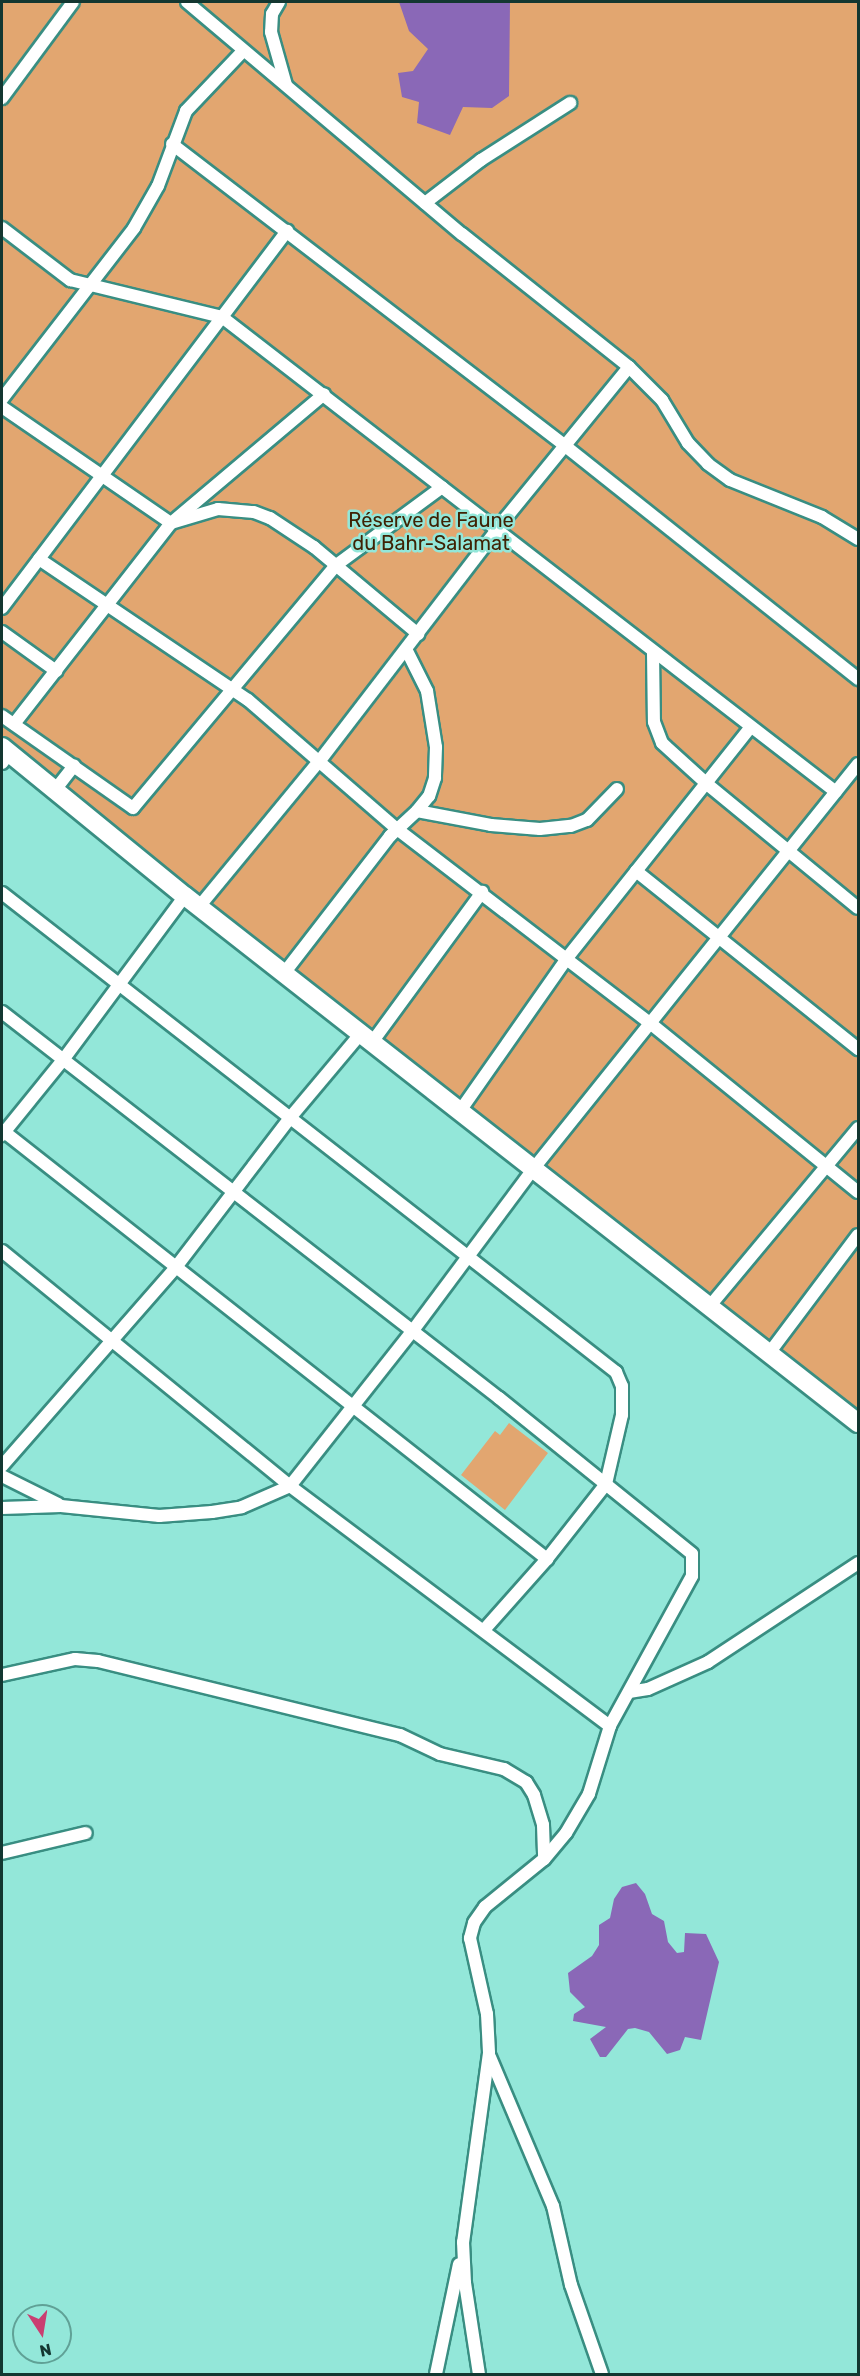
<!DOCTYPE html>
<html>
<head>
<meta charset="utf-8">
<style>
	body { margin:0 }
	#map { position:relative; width:860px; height:2376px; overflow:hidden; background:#93e7d9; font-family:Rubik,sans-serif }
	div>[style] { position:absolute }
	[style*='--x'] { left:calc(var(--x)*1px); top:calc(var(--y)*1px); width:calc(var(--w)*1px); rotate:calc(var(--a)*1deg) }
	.green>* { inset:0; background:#e2a670 }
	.water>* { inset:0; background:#8a68b7 }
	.roads { filter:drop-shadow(2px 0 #398e82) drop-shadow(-2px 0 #398e82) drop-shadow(0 2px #398e82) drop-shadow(0 -2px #398e82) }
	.street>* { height:12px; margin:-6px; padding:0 6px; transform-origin:6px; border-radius:6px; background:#fff }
	.primary>* { height:18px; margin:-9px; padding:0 9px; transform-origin:9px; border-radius:9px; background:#fff }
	span { translate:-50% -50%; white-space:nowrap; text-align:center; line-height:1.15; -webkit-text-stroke:5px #93e7d9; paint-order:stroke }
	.park-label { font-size:20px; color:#3f2204 }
	.frame { position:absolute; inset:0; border:3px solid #133731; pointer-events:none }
	.north { position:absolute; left:12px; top:2304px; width:60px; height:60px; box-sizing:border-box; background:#93e7d9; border:2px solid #60a196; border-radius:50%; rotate:168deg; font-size:16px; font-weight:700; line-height:24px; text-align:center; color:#133731 }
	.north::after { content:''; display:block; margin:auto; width:21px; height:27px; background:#ca3e71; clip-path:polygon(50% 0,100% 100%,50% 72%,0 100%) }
</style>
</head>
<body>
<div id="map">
	<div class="green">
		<i style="clip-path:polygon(2px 2px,858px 2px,858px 1423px,2px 747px)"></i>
		<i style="clip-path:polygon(509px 1423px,548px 1453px,505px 1510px,461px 1475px,495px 1431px,500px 1435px)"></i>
	</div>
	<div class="water">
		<i style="clip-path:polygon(399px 2px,510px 2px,509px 96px,492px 108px,463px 107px,450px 135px,417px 123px,419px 102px,402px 97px,398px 73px,413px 71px,428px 49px,409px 31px)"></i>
		<i style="clip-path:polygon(636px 1883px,645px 1894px,652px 1914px,664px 1921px,668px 1942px,677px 1953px,684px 1952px,685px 1933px,706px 1934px,719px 1962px,701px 2040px,685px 2037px,680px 2050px,667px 2054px,649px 2032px,635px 2028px,628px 2029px,606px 2057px,600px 2057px,590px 2039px,606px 2027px,573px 2021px,574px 2014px,585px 2007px,570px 1992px,568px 1973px,592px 1956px,599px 1945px,599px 1925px,610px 1918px,614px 1899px,622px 1887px)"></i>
	</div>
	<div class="roads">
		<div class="street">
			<i style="--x:187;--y:2;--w:360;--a:40.2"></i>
			<i style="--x:462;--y:234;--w:213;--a:38.5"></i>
			<i style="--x:629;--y:367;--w:195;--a:129.2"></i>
			<i style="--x:506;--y:518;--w:305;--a:127.5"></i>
			<i style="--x:320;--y:760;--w:190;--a:129.5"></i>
			<i style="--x:279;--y:2;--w:14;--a:120"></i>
			<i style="--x:272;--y:14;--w:18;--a:93"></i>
			<i style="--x:271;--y:32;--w:55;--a:74.2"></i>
			<i style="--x:2;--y:98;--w:119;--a:-53.5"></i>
			<i style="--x:172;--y:144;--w:494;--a:37.5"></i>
			<i style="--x:564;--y:445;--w:376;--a:38.5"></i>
			<i style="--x:425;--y:203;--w:71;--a:-37.5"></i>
			<i style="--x:481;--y:160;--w:106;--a:-32.6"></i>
			<i style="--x:2;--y:228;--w:86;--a:37.4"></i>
			<i style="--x:70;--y:280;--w:156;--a:13.7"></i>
			<i style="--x:222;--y:317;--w:776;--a:37.73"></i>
			<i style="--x:629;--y:367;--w:47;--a:45"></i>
			<i style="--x:662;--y:400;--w:50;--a:58.8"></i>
			<i style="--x:688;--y:443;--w:29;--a:46"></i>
			<i style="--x:708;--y:464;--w:27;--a:36"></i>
			<i style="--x:730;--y:480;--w:99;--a:21.9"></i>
			<i style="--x:822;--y:517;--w:42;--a:31.4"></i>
			<i style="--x:2;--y:399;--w:216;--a:-52.3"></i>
			<i style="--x:134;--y:228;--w:48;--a:-60.3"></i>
			<i style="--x:158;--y:186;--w:80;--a:-69.5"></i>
			<i style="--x:186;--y:111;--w:83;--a:-46.5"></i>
			<i style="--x:2;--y:407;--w:205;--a:34.5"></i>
			<i style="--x:171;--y:523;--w:200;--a:-40.1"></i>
			<i style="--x:39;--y:559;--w:252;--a:34"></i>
			<i style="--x:248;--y:700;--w:197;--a:40.9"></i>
			<i style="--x:397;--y:829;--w:319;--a:37.5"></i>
			<i style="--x:650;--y:1023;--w:268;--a:39.1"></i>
			<i style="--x:2;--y:608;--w:473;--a:-52.9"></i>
			<i style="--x:2;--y:632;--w:67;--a:35.8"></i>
			<i style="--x:406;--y:649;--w:47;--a:63.4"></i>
			<i style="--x:427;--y:691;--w:57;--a:80.9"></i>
			<i style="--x:436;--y:747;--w:31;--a:92"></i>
			<i style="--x:435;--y:778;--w:19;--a:108"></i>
			<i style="--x:429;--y:796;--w:19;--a:129"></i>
			<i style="--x:653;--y:653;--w:69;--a:89.2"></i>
			<i style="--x:654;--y:722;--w:22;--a:69"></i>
			<i style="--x:662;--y:743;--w:61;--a:42.3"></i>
			<i style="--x:707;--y:784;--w:195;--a:39.4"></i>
			<i style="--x:2;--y:716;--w:160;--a:35.1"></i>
			<i style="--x:133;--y:808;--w:315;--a:-50.1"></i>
			<i style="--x:335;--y:566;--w:133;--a:-36.4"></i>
			<i style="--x:14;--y:724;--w:255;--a:-52"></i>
			<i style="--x:171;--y:523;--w:49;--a:-16.6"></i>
			<i style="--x:218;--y:509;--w:36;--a:5"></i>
			<i style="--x:254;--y:512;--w:17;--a:21"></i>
			<i style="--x:270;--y:518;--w:53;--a:33.4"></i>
			<i style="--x:314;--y:547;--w:136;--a:39.9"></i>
			<i style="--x:2;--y:763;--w:11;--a:-52"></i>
			<i style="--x:55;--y:790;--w:31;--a:-52"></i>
			<i style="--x:636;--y:871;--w:285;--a:38.7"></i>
			<i style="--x:2;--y:893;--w:779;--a:37.96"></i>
			<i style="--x:616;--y:1372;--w:15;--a:67"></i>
			<i style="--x:622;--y:1386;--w:29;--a:90"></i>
			<i style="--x:622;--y:1415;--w:71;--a:103.1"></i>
			<i style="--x:606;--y:1484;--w:95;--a:128.2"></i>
			<i style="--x:285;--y:972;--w:172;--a:-52.3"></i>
			<i style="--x:390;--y:836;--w:37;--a:-43"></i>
			<i style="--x:417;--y:811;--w:75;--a:10.7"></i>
			<i style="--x:491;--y:825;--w:49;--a:4.7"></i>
			<i style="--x:540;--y:829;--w:31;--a:-6"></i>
			<i style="--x:571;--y:826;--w:17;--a:-21"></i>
			<i style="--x:587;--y:820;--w:43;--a:-45.9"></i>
			<i style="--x:2;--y:1012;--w:629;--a:37.84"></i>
			<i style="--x:499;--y:1398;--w:248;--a:38.9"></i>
			<i style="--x:692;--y:1554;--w:22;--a:90"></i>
			<i style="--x:692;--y:1576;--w:171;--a:118.7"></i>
			<i style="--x:610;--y:1726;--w:71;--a:107.2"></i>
			<i style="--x:589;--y:1794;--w:45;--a:120.5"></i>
			<i style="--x:566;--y:1833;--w:34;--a:130"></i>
			<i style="--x:544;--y:1859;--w:76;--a:140.9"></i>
			<i style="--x:485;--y:1907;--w:19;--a:125"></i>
			<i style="--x:474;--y:1923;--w:16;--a:105"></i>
			<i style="--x:470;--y:1938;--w:78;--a:77.4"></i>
			<i style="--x:487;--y:2014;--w:39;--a:87"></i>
			<i style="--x:489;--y:2053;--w:191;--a:97.8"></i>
			<i style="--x:463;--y:2242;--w:41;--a:87.2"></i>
			<i style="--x:465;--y:2283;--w:92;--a:81.3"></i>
			<i style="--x:373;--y:1041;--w:185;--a:-53.8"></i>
			<i style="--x:460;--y:1111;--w:187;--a:-55"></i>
			<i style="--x:567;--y:958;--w:295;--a:-51.5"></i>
			<i style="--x:2;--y:1130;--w:694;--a:38.21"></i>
			<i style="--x:547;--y:1559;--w:95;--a:131.6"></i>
			<i style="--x:2;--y:1135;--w:97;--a:-50.9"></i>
			<i style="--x:63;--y:1060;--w:204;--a:-53.4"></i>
			<i style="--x:2;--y:1251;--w:372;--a:39.2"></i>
			<i style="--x:290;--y:1486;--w:400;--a:36.9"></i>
			<i style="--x:709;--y:1307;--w:233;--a:-50.2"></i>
			<i style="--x:770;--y:1352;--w:146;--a:-53.1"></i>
			<i style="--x:2;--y:1466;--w:264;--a:-48.8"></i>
			<i style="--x:176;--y:1267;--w:186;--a:-52.6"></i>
			<i style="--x:289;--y:1119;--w:114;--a:-50"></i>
			<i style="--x:2;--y:1476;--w:63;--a:26.6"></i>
			<i style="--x:2;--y:1508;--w:59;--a:-1.9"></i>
			<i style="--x:61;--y:1506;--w:99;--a:5.8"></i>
			<i style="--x:159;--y:1516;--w:53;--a:-4.3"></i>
			<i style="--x:212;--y:1512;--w:30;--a:-9"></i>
			<i style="--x:242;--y:1507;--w:52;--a:-23.6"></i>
			<i style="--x:290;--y:1486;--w:195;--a:-51.7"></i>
			<i style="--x:411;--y:1333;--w:206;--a:-53.3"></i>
			<i style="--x:534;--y:1168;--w:518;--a:-51.27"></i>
			<i style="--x:2;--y:1675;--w:75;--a:-12.4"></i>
			<i style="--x:75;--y:1659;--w:23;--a:5"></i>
			<i style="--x:98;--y:1661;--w:311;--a:13.8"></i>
			<i style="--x:400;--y:1735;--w:44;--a:25.4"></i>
			<i style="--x:440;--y:1754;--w:66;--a:13.2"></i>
			<i style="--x:504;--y:1769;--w:26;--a:31"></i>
			<i style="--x:526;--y:1782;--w:15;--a:58"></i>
			<i style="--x:534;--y:1795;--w:31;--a:73"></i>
			<i style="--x:543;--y:1825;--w:34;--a:88"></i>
			<i style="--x:629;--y:1692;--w:19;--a:-9"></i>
			<i style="--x:648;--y:1689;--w:66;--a:-24.2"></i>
			<i style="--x:708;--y:1662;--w:180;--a:-33.4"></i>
			<i style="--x:2;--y:1853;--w:86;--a:-13.4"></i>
			<i style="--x:490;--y:2057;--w:162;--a:67.1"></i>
			<i style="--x:553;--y:2206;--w:81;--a:77.2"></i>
			<i style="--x:571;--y:2285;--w:94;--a:70.8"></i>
			<i style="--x:436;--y:2374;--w:112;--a:-78.2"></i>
		</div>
		<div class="primary">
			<i style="--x:2;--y:747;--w:236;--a:39.2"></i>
			<i style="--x:185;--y:896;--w:855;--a:38.06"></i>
		</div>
	</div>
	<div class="park-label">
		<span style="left:431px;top:532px">Réserve de Faune<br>du Bahr-Salamat</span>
	</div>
	<div class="frame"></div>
	<div class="north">N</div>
</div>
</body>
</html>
